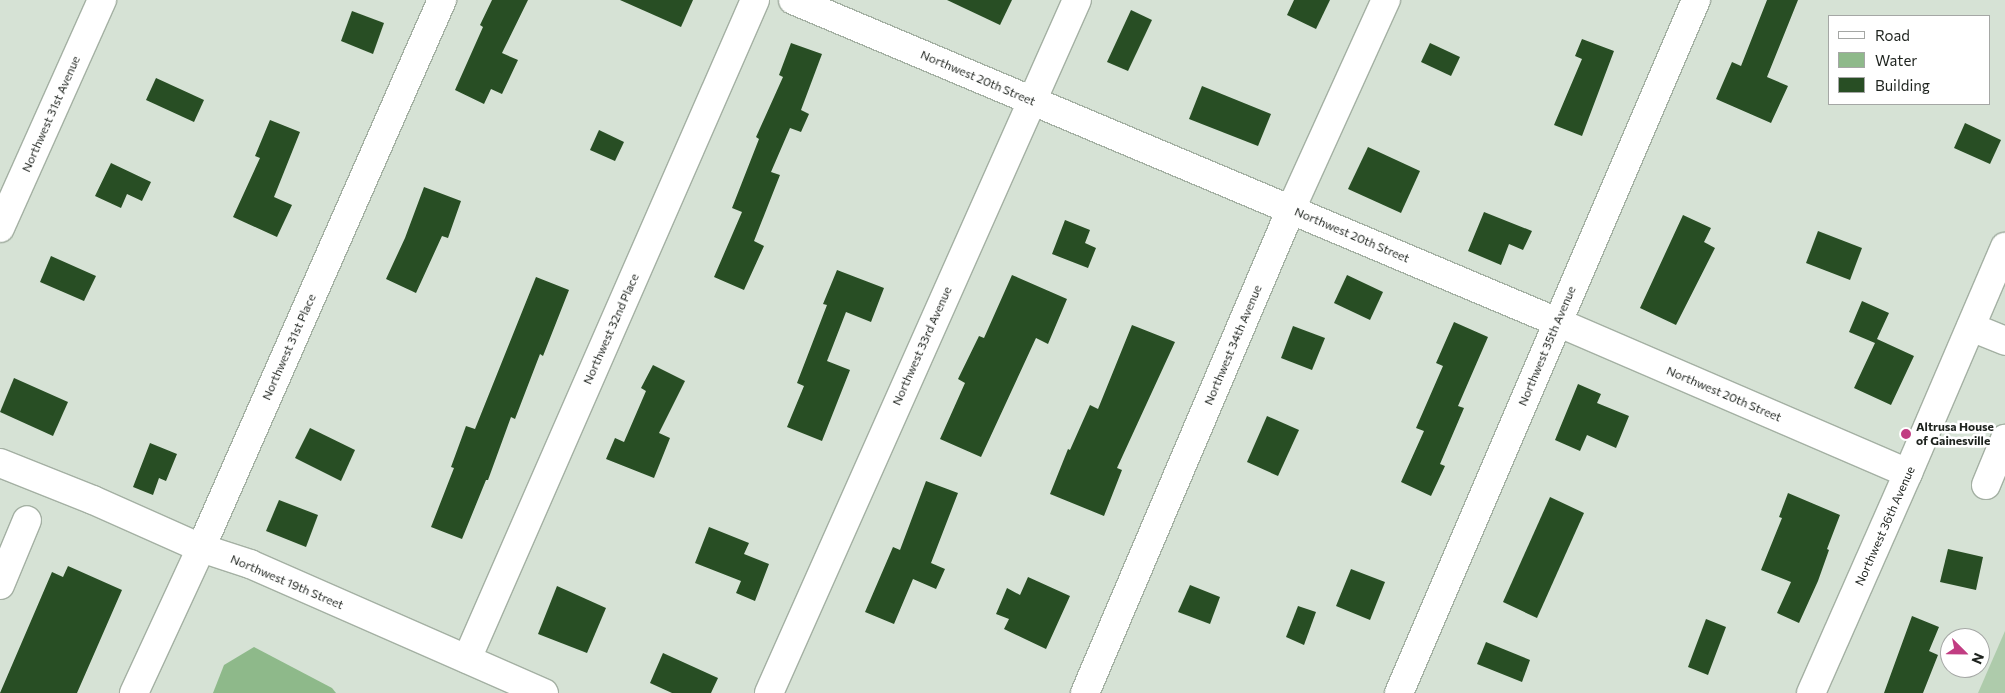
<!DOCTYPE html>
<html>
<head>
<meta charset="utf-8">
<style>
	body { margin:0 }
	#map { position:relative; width:2005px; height:693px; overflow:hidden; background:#d6e2d5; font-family:Commissioner,sans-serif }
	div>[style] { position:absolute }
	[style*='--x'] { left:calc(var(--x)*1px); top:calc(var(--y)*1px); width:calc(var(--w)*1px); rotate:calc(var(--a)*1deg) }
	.green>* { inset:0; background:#aecbab }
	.water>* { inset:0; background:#8eb98a }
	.building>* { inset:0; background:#284e24 }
	.roads { filter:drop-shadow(1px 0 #a4b0a3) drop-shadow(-1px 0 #a4b0a3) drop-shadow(0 1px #a4b0a3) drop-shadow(0 -1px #a4b0a3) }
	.minor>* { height:28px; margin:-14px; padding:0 14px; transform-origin:14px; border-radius:14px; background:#fff }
	.dots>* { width:14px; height:14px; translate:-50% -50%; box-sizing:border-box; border:2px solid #fff; border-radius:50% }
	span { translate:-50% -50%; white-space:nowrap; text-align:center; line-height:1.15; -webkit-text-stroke:5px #fff; paint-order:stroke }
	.street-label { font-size:12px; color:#1e231e }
	.poi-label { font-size:12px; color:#1e231e; font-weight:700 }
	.left { translate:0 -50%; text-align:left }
	.legend { position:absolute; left:1828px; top:15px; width:162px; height:90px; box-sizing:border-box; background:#fff; border:1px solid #a5a7a5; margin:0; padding:6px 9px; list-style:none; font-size:15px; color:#1e231e }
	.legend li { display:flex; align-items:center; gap:10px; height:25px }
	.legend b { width:25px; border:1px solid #a5a7a5 }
	.north { position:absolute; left:1940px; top:628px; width:50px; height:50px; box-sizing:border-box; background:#fff; border:1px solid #a5a7a5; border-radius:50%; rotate:113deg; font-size:14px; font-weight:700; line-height:20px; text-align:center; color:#1e231e }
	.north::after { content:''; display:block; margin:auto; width:18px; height:22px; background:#c13d82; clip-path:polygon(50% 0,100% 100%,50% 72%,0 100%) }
</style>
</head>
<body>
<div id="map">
	<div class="green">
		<i style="clip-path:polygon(2005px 631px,2005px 693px,1978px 693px)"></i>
	</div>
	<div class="water">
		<i style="clip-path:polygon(254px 647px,332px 688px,336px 693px,213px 693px,224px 665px)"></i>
	</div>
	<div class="building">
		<i style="clip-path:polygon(492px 0,528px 0,502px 53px,518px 60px,502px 94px,491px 89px,484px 104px,455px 90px,483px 27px,480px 25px)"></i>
		<i style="clip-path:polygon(620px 0,693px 0,681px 27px)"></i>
		<i style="clip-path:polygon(947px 0,1012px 0,1000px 25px)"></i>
		<i style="clip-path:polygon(1294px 0,1330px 0,1316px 29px,1287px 15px)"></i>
		<i style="clip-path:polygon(1767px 0,1798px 0,1767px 77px,1788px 86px,1771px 123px,1716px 99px,1732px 62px,1741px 66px)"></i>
		<i style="clip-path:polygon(1131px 10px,1152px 20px,1128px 71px,1107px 62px)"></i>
		<i style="clip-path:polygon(352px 11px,384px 23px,373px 54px,341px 41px)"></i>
		<i style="clip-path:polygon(1582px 39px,1614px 51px,1582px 136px,1554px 125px,1582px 59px,1575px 56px)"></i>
		<i style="clip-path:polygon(791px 43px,822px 54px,801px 110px,809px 114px,801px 132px,790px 128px,771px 172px,780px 175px,754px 241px,764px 246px,744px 290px,714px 277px,742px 212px,732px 208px,759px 139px,756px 137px,783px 77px,779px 75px)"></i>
		<i style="clip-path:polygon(1430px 43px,1460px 57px,1451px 76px,1421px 62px)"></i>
		<i style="clip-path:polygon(156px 78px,204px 100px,194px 122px,146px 100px)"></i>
		<i style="clip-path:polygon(1202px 86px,1271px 114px,1258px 146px,1189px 119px)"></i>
		<i style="clip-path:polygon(270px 120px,300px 132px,274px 197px,292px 205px,277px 237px,233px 217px,260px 158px,255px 156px)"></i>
		<i style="clip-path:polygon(1965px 123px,2001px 140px,1990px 164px,1954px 148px)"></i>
		<i style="clip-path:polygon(599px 130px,624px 142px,615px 161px,590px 150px)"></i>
		<i style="clip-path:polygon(1368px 147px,1420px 171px,1401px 213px,1348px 189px)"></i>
		<i style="clip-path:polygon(111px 163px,151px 182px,142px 201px,127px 194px,121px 208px,95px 196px)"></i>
		<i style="clip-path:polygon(424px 187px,461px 201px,448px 238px,442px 236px,416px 293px,386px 279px,405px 238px)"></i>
		<i style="clip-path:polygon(1484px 212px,1532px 231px,1523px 250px,1509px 244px,1501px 265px,1468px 251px)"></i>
		<i style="clip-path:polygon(1683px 215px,1711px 228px,1704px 242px,1715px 248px,1676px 325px,1640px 308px)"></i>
		<i style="clip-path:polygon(1065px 220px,1090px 230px,1085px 243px,1096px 248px,1088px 268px,1052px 254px)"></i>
		<i style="clip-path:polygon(1818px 231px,1862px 248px,1850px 280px,1806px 263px)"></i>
		<i style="clip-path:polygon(51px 256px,96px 276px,84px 301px,40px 282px)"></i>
		<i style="clip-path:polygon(837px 270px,884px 288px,871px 322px,846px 312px,827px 361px,850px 370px,822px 441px,787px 427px,804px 386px,797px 383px,827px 305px,823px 304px)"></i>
		<i style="clip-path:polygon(1012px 275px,1067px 299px,1048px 344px,1036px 338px,981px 457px,940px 439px,965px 383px,958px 379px,979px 336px,984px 338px)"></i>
		<i style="clip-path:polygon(1347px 275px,1383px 292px,1370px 320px,1334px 303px)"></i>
		<i style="clip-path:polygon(536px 277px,569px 290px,543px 356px,540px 354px,515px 419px,511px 417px,488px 480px,486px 480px,462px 539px,431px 527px,454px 468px,451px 467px,466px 426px,475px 429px)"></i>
		<i style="clip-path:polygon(1862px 301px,1889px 313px,1877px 339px,1914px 356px,1891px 405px,1854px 388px,1875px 343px,1849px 332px)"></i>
		<i style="clip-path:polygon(1454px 322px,1488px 337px,1458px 406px,1464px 408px,1440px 464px,1445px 466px,1431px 496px,1401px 482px,1424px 431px,1416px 428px,1443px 366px,1436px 363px)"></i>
		<i style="clip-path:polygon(1132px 325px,1175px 342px,1117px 468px,1122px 470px,1104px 516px,1050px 494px,1068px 449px,1070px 450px,1090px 405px,1098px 409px)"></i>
		<i style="clip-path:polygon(1293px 326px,1325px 338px,1312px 370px,1281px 358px)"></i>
		<i style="clip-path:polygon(653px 365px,685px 381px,659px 433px,670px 438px,654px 478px,606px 459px,615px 438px,624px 442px,646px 391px,641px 388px)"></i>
		<i style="clip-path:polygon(14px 378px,68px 402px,53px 436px,0 412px)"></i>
		<i style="clip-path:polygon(1578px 384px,1601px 394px,1597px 403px,1629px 416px,1616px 448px,1587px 435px,1580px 451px,1555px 440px)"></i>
		<i style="clip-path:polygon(1267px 416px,1299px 430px,1278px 476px,1247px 462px)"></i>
		<i style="clip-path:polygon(310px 428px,355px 450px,341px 481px,295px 458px)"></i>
		<i style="clip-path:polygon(150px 443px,177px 454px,166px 481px,159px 478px,153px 495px,133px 487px)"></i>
		<i style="clip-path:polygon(926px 481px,958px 493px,931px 563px,945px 569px,936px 589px,913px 579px,894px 624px,865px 612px,893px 547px,900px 550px)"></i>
		<i style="clip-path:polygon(1788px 493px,1840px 515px,1827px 549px,1829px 550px,1818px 581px,1799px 623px,1777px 613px,1791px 582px,1761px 570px,1782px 518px,1779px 517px)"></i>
		<i style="clip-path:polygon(1550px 497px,1584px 513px,1537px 618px,1503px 602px)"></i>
		<i style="clip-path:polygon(279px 500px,318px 515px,306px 547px,266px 531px)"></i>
		<i style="clip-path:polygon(709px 527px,749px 543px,744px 554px,769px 564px,755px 601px,736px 593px,741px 581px,695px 563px)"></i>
		<i style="clip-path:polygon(1948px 549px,1983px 557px,1976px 590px,1940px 582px)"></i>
		<i style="clip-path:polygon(68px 566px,122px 590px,77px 693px,0 693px,52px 572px,63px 577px)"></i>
		<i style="clip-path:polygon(1351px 569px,1385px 582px,1370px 620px,1336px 606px)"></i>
		<i style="clip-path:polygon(1028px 577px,1070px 596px,1046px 649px,1004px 629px,1009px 619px,996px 614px,1007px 588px,1020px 595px)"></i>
		<i style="clip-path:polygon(1190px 585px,1220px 597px,1210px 624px,1178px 612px)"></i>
		<i style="clip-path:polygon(557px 586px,606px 608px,587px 653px,538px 634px)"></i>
		<i style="clip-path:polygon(1298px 606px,1316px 612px,1304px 645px,1286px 637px)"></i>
		<i style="clip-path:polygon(1912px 616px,1939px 627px,1929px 651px,1938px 655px,1923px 693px,1884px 693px)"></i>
		<i style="clip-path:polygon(1706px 619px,1726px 627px,1708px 675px,1688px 667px)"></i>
		<i style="clip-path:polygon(1486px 642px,1530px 660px,1522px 682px,1477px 664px)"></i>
		<i style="clip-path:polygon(663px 653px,718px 678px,711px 693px,672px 693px,650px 683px)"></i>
	</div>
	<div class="roads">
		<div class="minor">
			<i style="--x:793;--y:0;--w:829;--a:22.85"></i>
			<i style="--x:1557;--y:322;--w:382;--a:23.3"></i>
			<i style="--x:0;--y:228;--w:250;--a:-65.9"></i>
			<i style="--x:1971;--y:327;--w:37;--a:22"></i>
			<i style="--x:0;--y:463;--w:100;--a:21.7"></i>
			<i style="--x:93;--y:500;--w:118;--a:24"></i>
			<i style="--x:201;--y:548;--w:52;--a:18.1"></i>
			<i style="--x:250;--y:564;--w:321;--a:23.7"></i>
			<i style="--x:1986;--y:485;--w:50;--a:-67.6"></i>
			<i style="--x:0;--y:585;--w:70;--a:-67.4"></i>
			<i style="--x:467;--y:659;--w:719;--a:-66.39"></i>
			<i style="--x:134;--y:693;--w:160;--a:-65.2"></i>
			<i style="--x:201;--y:548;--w:599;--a:-66.26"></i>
			<i style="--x:769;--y:693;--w:758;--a:-66.04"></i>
			<i style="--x:1085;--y:693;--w:526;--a:-66.94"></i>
			<i style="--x:1291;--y:209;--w:230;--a:-65.6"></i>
			<i style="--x:1399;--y:693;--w:754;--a:-66.8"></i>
			<i style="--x:1811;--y:693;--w:240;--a:-66.2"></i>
			<i style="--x:1908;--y:473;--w:246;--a:-66.8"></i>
		</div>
	</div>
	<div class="dots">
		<i style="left:1906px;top:434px;background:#c13d82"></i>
	</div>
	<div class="street-label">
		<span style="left:978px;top:78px;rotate:23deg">Northwest 20th Street</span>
		<span style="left:51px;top:114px;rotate:-66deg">Northwest 31st Avenue</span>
		<span style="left:1352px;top:235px;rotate:23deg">Northwest 20th Street</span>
		<span style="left:611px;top:329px;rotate:-66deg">Northwest 32nd Place</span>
		<span style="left:1233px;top:345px;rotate:-67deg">Northwest 34th Avenue</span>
		<span style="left:922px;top:346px;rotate:-66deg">Northwest 33rd Avenue</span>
		<span style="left:1547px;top:346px;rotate:-67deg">Northwest 35th Avenue</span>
		<span style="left:289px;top:347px;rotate:-66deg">Northwest 31st Place</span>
		<span style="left:1724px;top:394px;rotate:23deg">Northwest 20th Street</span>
		<span style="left:1885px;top:526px;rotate:-66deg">Northwest 36th Avenue</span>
		<span style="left:287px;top:582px;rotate:23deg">Northwest 19th Street</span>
	</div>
	<div class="poi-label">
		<span class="left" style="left:1916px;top:434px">Altrusa House<br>of Gainesville</span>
	</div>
	<ul class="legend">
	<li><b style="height:6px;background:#fff"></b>Road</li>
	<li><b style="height:14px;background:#8eb98a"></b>Water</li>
	<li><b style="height:14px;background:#284e24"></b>Building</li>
	</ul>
	<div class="north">N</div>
</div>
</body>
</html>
